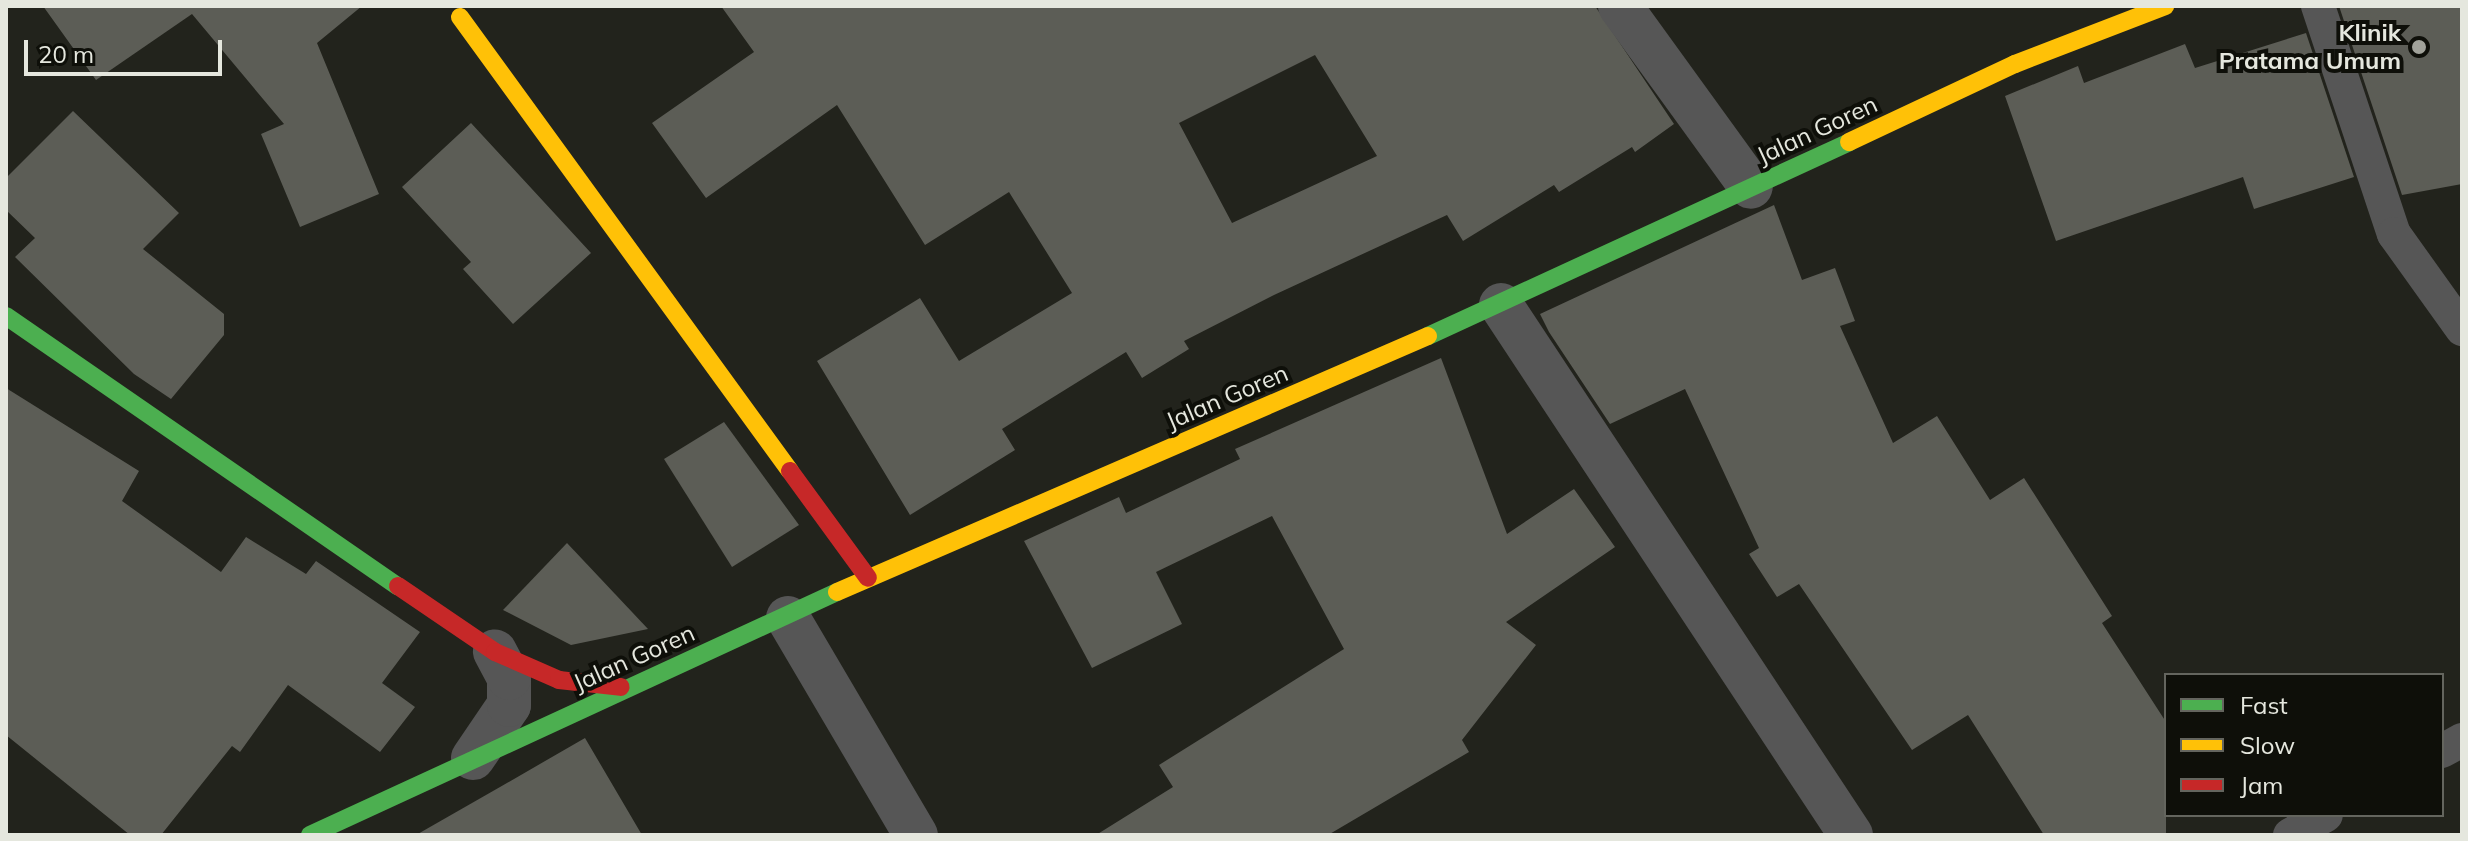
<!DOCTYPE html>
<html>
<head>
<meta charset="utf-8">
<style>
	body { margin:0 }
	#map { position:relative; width:2468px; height:841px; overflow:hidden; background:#22231c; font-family:Mulish,sans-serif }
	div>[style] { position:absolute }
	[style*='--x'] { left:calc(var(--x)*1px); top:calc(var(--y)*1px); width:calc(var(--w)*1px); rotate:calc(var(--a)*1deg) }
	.building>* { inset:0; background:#5c5d56 }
	.lane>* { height:34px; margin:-17px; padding:0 17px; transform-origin:17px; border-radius:17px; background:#565656 }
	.street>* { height:44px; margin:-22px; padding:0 22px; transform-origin:22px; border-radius:22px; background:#565656 }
	.fast>* { height:18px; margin:-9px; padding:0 9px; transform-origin:9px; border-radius:9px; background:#4caf50 }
	.slow>* { height:18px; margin:-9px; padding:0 9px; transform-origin:9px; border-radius:9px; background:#ffc107 }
	.jam>* { height:18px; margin:-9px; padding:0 9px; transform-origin:9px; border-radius:9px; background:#c62828 }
	.dots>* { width:22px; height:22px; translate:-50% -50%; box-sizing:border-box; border:4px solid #0e0f09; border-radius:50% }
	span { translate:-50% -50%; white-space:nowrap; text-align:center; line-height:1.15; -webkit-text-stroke:8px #0e0f09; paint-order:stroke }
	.poi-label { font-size:24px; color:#e5e7de; font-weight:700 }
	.right { translate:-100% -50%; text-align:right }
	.street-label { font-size:24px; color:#e5e7de }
	.frame { position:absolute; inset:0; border:8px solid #e5e7de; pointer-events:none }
	.legend { position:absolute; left:2164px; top:673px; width:280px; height:144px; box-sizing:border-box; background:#0e0f09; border:2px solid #64655e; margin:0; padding:10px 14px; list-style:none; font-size:24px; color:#e5e7de }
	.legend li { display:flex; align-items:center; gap:16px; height:40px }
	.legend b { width:40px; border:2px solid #64655e }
	.scale { position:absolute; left:24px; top:40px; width:198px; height:36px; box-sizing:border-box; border:4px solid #e5e7de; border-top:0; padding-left:10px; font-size:24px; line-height:28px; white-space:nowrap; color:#e5e7de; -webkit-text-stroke:6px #0e0f09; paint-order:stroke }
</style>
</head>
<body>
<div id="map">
	<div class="building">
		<i style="clip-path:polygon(43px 6px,362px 6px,317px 43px,379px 194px,300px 227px,261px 134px,284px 124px,192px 14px,96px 80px)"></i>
		<i style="clip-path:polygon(evenodd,721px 6px,1595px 6px,1674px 124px,1635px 152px,1632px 147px,1559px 192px,1554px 185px,1463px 241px,1447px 215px,1274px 295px,1184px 341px,1189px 349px,1142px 378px,1126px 352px,1002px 429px,1015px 450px,910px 515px,817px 361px,920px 298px,959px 361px,1072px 293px,1009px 192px,925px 245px,837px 105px,706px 198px,652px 123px,754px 52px,721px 6px,1315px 55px,1377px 156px,1232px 223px,1179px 123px,1315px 55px)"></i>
		<i style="clip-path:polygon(2339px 6px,2462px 6px,2462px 184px,2402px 195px)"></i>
		<i style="clip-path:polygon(2306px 33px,2354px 177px,2254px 209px,2243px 177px,2056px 241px,2005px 96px,2078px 66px,2084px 83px,2185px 44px,2195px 68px)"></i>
		<i style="clip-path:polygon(73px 111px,179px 213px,143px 249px,224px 314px,224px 335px,171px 399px,134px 374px,15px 257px,35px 238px,6px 210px,6px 178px)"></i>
		<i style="clip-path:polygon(471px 123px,591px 253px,513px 324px,463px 269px,471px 262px,402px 187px)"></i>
		<i style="clip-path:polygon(1774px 205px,1802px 280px,1835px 268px,1855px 321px,1840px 326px,1893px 443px,1937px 416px,1990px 500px,2024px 478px,2112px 616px,2102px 623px,2166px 722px,2166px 835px,2044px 835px,1968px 715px,1912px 750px,1799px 584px,1777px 597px,1749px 554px,1759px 548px,1685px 389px,1610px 424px,1549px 332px,1540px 314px)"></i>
		<i style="clip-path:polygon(1441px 358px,1507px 534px,1574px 489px,1615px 547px,1506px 622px,1536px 645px,1462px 740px,1469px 752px,1328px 835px,1096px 835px,1173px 787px,1159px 765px,1344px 649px,1272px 516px,1156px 572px,1182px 624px,1092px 668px,1024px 541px,1119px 497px,1126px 513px,1240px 459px,1235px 449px)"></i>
		<i style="clip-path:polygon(6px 388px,139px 471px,122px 501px,221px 572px,246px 537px,306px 574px,316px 561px,420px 632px,382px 683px,415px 707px,380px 752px,288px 685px,240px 752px,232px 746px,161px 835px,130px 835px,6px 735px)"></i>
		<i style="clip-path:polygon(724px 422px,799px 525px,732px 567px,664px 459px)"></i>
		<i style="clip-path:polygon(567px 543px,648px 629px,571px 645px,503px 610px)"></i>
		<i style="clip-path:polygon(585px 738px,642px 835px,416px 835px,500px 787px)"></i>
	</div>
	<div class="lane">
		<i style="--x:2318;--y:6;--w:240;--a:71.6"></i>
		<i style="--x:2394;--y:234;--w:117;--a:54.4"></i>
		<i style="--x:2442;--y:751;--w:23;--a:-29"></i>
		<i style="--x:2290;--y:835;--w:41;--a:-29.1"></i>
	</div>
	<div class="street">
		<i style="--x:1620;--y:6;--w:223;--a:54.1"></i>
		<i style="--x:1501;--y:305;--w:635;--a:56.56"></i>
		<i style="--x:788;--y:618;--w:252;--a:59.5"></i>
		<i style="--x:473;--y:758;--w:64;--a:-55.8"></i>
		<i style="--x:509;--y:705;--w:27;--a:-90"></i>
		<i style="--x:509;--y:678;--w:30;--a:-118"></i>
	</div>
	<div class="fast">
		<i style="--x:6;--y:316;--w:476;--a:34.6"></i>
		<i style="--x:1428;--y:336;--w:464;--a:-24.7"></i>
		<i style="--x:310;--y:835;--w:580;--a:-24.75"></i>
	</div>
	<div class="slow">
		<i style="--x:460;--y:17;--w:561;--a:53.99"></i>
		<i style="--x:1849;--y:142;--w:183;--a:-25.2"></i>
		<i style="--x:2015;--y:64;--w:161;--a:-21.1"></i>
		<i style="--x:837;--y:592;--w:644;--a:-23.42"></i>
	</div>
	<div class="jam">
		<i style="--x:790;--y:471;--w:132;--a:53.9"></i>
		<i style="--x:398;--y:586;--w:117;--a:34.2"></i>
		<i style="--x:495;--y:652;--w:70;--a:23.6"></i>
		<i style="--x:559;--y:680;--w:62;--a:6.4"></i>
	</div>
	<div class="dots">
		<i style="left:2419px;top:47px;background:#a1a29a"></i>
	</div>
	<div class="poi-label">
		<span class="right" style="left:2401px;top:47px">Klinik<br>Pratama Umum</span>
	</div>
	<div class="street-label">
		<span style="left:1817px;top:130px;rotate:-25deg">Jalan Goren</span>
		<span style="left:1227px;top:397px;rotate:-23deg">Jalan Goren</span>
		<span style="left:634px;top:658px;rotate:-24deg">Jalan Goren</span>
	</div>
	<div class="frame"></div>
	<ul class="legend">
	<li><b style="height:10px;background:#4caf50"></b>Fast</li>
	<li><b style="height:10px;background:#ffc107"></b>Slow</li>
	<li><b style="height:10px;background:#c62828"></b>Jam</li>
	</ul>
	<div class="scale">20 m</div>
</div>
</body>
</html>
